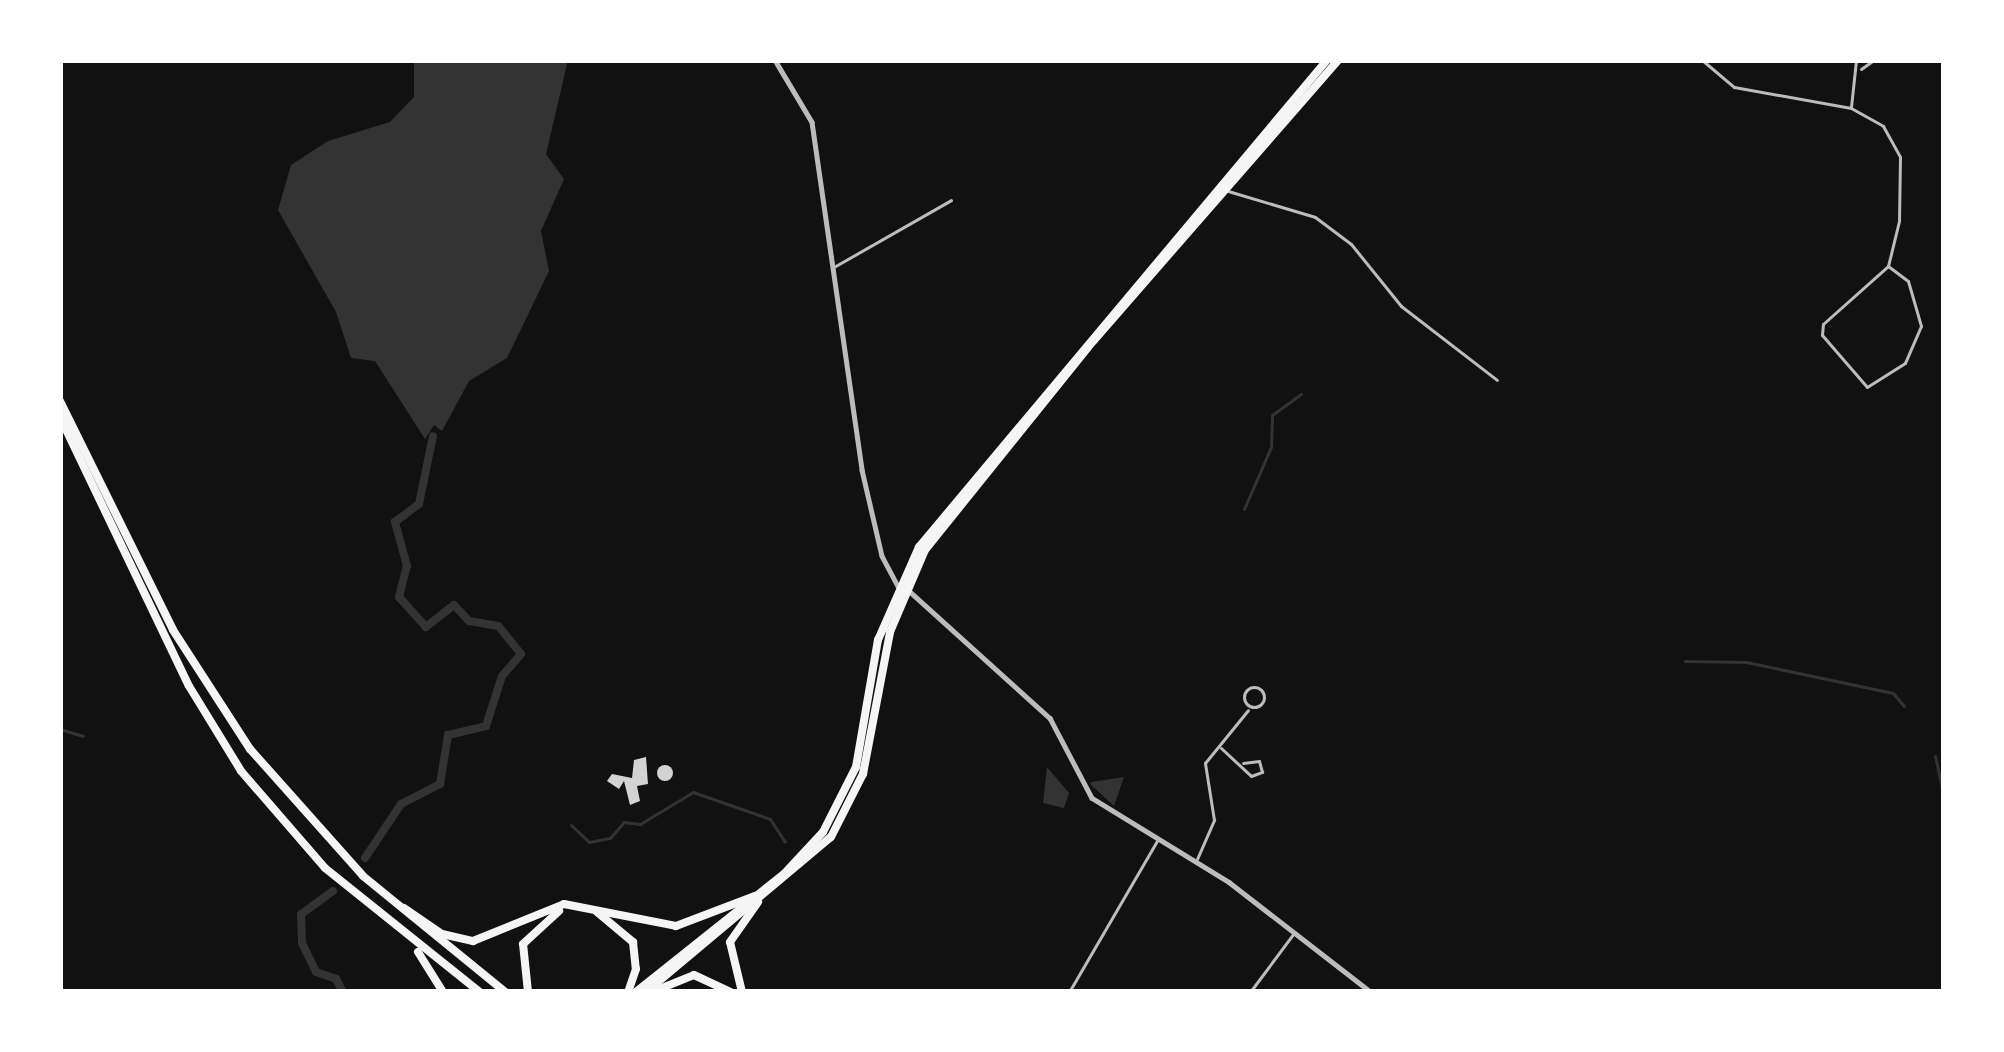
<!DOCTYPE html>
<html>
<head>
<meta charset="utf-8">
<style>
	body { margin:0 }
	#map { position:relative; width:2004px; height:1052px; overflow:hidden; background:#111; font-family:Signika,sans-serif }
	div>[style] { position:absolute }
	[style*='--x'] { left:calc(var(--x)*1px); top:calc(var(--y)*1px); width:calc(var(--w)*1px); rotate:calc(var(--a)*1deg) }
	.water>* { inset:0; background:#333 }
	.stream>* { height:3px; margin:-1.5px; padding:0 1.5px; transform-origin:1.5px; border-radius:1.5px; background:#333 }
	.river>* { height:8px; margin:-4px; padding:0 4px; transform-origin:4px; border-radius:4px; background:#333 }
	.building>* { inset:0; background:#d3d3d3 }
	.round { border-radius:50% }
	.minor>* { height:3px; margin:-1.5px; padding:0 1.5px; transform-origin:1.5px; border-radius:1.5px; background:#bcbcbc }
	.minor>.ring { margin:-1.5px; padding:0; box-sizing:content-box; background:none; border:3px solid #bcbcbc; border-radius:50% }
	.tertiary>* { height:4.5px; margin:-2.25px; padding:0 2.25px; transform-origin:2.25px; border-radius:2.25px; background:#bcbcbc }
	.trunk>* { height:8px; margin:-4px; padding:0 4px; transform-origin:4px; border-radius:4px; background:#f5f5f5 }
	.motorway>* { height:8px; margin:-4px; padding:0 4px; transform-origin:4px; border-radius:4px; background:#f5f5f5 }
	span { translate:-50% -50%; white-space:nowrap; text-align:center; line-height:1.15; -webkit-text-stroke:12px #fff; paint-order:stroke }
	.frame { position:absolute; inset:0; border:63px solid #fff; pointer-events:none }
</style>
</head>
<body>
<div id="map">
	<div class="water">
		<i style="clip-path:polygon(414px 60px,568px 60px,546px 154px,564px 179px,541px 231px,549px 271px,507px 358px,469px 381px,442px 431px,434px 425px,425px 439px,375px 361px,351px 358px,336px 312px,278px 210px,291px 165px,328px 141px,390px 122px,414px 97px)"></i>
		<i style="clip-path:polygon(1047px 767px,1069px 793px,1064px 808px,1043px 803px)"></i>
		<i style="clip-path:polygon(1124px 777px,1114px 806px,1090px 784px,1091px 782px)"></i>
	</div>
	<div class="stream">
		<i style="--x:1244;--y:509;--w:68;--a:-66.5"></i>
		<i style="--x:1271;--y:447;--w:32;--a:-88"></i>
		<i style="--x:1272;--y:415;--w:36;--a:-36"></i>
		<i style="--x:1685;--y:661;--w:61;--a:0.9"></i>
		<i style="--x:1746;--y:662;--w:150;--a:11.9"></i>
		<i style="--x:1893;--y:693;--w:17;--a:50"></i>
		<i style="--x:60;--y:729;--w:24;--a:17"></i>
		<i style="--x:1935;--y:756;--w:42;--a:77.6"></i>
		<i style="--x:571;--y:825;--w:25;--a:43"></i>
		<i style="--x:589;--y:842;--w:21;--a:-11"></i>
		<i style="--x:610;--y:838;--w:21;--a:-49"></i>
		<i style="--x:624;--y:822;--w:16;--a:7"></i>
		<i style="--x:640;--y:824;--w:62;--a:-31.1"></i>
		<i style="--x:693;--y:792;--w:82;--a:19.3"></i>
		<i style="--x:770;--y:819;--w:27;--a:57"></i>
	</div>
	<div class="river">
		<i style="--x:365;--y:858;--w:65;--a:-56.3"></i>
		<i style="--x:401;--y:804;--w:44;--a:-27.1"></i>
		<i style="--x:440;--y:784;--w:50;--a:-80.7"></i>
		<i style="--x:448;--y:735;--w:39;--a:-13"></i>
		<i style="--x:486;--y:726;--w:52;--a:-72.3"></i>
		<i style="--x:502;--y:676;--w:29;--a:-49"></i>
		<i style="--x:521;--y:654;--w:36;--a:-129"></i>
		<i style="--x:498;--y:626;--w:29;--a:-170"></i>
		<i style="--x:469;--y:621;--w:22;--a:-133"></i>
		<i style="--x:454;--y:605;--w:36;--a:142"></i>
		<i style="--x:426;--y:627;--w:40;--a:-132"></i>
		<i style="--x:399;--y:597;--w:32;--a:-76"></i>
		<i style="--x:407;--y:566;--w:46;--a:-105.3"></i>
		<i style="--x:395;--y:522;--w:30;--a:-37"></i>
		<i style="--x:419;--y:504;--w:69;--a:-78.4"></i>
		<i style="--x:333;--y:891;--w:39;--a:144"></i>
		<i style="--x:301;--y:914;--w:29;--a:88"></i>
		<i style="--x:302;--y:943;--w:32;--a:64"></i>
		<i style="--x:316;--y:972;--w:21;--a:19"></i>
		<i style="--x:336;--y:979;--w:15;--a:62"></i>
	</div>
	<div class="building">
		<i style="clip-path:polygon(646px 757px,648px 784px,637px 786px,640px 801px,630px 805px,624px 781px,619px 789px,607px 781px,612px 774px,632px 778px,634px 760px)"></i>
		<i class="round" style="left:657px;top:765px;width:16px;height:16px"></i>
	</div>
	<div class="minor">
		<i style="--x:1702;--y:60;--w:42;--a:40.2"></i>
		<i style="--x:1734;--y:87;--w:119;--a:10.2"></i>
		<i style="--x:1851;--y:108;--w:37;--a:29"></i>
		<i style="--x:1883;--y:126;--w:35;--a:61"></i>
		<i style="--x:1900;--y:157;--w:64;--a:90.9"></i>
		<i style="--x:1899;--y:221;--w:46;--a:103.7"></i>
		<i style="--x:1861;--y:69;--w:16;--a:-35"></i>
		<i style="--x:1851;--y:107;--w:47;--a:-83.9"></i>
		<i style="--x:1228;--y:191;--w:91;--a:16.6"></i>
		<i style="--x:1315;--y:217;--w:45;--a:36.9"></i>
		<i style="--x:1351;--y:244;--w:80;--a:51.1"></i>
		<i style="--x:1401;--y:306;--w:121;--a:37.6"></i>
		<i style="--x:1888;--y:266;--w:25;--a:37"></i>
		<i style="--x:1908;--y:281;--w:47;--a:73.9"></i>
		<i style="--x:1921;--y:326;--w:40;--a:113.4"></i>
		<i style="--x:1905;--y:363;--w:45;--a:147.7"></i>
		<i style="--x:1867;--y:387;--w:69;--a:-130.9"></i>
		<i style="--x:1822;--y:335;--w:11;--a:-85"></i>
		<i style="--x:1823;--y:324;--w:87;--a:-41.7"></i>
		<i style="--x:832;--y:268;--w:137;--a:-29.7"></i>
		<i class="ring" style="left:1244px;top:687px;width:17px;height:17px"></i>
		<i style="--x:1221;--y:748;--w:41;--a:43"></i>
		<i style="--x:1251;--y:776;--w:12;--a:-20"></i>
		<i style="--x:1262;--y:772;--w:11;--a:-105"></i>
		<i style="--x:1259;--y:761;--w:16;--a:173"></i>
		<i style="--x:1197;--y:859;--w:43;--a:-66.4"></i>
		<i style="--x:1214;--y:820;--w:58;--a:-99"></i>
		<i style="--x:1205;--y:763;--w:68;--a:-50.9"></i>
		<i style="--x:1069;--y:992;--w:175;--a:-59.8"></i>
		<i style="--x:1250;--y:992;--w:74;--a:-53.3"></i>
	</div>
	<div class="tertiary">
		<i style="--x:775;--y:60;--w:72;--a:59.2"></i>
		<i style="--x:812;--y:122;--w:352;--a:81.8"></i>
		<i style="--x:862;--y:470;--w:88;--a:76.9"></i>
		<i style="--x:882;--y:556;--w:34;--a:62"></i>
		<i style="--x:907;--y:589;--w:193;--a:42.1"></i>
		<i style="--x:1050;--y:718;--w:90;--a:62.3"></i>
		<i style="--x:1092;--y:798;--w:161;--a:31.5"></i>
		<i style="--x:1229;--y:882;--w:180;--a:37.8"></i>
	</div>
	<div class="trunk">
		<i style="--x:636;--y:992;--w:189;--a:-38.6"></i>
		<i style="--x:784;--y:874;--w:57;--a:-47.1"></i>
		<i style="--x:823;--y:832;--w:73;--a:-63.1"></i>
		<i style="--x:856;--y:767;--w:129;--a:-80.2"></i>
		<i style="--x:878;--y:640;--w:102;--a:-66.2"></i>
		<i style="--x:919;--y:547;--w:635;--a:-50.04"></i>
		<i style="--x:646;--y:992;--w:241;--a:-40"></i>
		<i style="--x:831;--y:837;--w:71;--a:-63.1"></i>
		<i style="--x:863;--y:774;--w:145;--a:-79.2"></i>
		<i style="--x:890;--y:632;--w:89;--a:-66.9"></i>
		<i style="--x:925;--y:550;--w:260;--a:-51.2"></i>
		<i style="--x:1088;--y:347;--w:381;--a:-48.9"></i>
	</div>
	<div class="motorway">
		<i style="--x:60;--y:401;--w:255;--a:63.7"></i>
		<i style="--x:173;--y:630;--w:142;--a:57.1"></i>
		<i style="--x:250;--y:749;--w:170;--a:48.3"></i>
		<i style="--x:363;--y:876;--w:183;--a:39.2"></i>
		<i style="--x:60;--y:417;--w:298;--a:64.4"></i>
		<i style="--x:189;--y:686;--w:100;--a:58.5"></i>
		<i style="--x:241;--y:771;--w:128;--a:49.1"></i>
		<i style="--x:325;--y:868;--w:198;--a:38.7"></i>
		<i style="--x:404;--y:908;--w:46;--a:34.4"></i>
		<i style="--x:442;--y:934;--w:32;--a:13"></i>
		<i style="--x:473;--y:941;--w:98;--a:-22.1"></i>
		<i style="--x:564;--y:904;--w:114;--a:11.1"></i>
		<i style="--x:676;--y:926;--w:85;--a:-20.8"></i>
		<i style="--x:597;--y:912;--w:47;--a:39.8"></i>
		<i style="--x:633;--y:942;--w:27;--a:84"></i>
		<i style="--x:636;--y:969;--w:24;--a:109"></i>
		<i style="--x:418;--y:952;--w:47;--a:58"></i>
		<i style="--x:528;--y:992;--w:48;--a:-95.9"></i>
		<i style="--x:523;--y:944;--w:49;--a:-42.5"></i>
		<i style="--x:652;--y:992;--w:45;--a:-22"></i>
		<i style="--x:694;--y:975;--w:40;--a:25"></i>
		<i style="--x:742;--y:992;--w:51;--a:-103.5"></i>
		<i style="--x:730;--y:942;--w:49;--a:-55"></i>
	</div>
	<div class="frame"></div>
</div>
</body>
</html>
